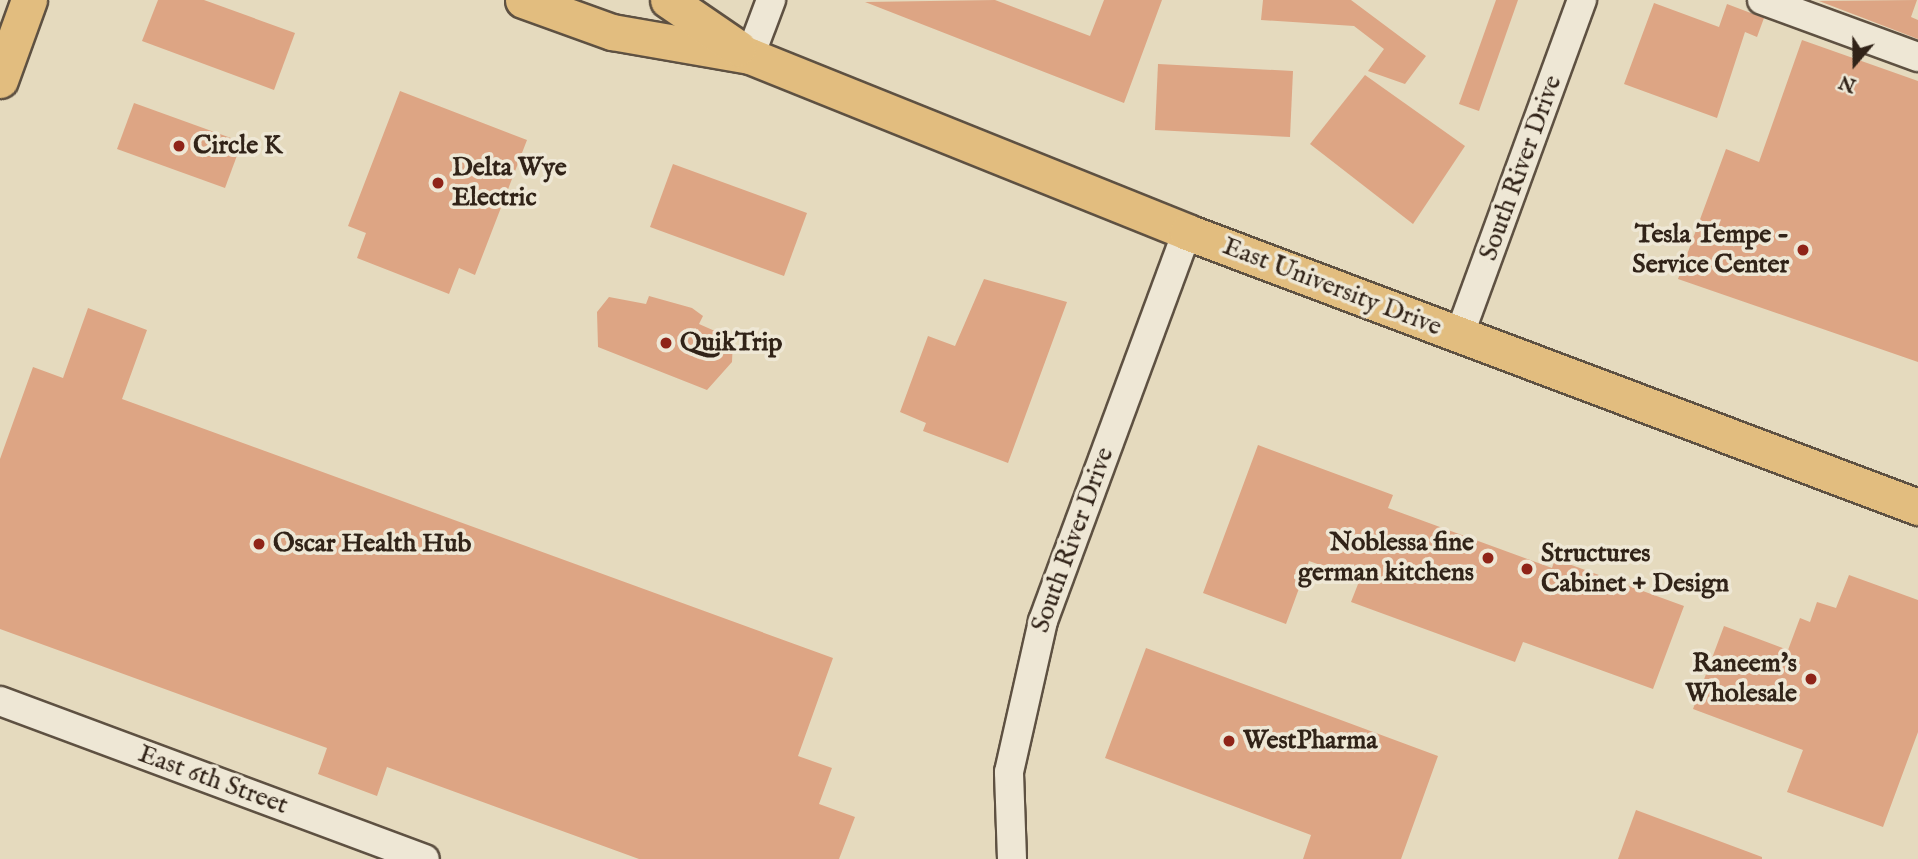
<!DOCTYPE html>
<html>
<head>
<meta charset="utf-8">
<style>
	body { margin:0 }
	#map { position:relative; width:1918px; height:859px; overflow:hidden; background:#e5dabe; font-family:"IM FELL English",serif }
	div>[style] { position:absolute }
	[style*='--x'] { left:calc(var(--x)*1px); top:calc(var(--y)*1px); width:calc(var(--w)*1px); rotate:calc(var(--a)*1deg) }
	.building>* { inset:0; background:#dda584 }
	.roads { filter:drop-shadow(2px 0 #5e5142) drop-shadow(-2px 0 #5e5142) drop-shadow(0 2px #5e5142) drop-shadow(0 -2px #5e5142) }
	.minor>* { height:28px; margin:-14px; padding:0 14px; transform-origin:14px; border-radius:14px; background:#eee7d5 }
	.major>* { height:35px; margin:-17.5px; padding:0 17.5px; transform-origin:17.5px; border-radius:17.5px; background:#e2bd7f }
	.dots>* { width:19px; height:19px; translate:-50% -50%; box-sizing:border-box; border:4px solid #eee7d5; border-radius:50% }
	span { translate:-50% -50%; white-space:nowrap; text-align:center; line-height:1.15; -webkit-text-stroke:7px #eee7d5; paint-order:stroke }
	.poi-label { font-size:26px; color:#312318; font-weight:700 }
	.left { translate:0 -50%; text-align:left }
	.right { translate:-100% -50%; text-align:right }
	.street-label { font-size:26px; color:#312318 }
	.north { position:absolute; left:1820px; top:28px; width:70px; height:70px; -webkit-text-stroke:5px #eee7d5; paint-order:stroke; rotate:200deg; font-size:19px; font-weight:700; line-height:28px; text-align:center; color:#312318 }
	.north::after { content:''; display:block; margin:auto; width:24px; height:32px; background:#312318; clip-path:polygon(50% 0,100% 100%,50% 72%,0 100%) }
</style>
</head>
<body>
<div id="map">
	<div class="building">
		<i style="clip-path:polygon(158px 0,204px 0,295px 33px,274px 90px,142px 41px)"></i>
		<i style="clip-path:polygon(995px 0,1090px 36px,1104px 0,1162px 0,1124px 103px,865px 2px)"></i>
		<i style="clip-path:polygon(1263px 0,1351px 0,1426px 56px,1405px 84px,1368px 71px,1384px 49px,1354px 26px,1261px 20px)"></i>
		<i style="clip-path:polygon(1496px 0,1518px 0,1479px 111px,1459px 104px)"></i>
		<i style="clip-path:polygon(1917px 0,1911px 17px,1918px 20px,1918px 39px,1819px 1px)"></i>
		<i style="clip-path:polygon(1654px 3px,1719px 27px,1727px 4px,1764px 18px,1757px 37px,1745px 32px,1717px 118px,1624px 84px)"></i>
		<i style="clip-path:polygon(1802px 40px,1918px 81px,1918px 362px,1678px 279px,1726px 149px,1759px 162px)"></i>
		<i style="clip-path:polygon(1158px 64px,1293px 71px,1290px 137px,1155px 130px)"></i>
		<i style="clip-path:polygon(1365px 75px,1465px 146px,1413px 224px,1310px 144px)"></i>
		<i style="clip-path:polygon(400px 91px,527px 140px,475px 275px,459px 268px,449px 294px,357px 258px,366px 233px,348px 226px)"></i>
		<i style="clip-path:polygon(134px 103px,242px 142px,225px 188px,117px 149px)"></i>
		<i style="clip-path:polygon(673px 164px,807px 213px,784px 276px,650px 227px)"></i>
		<i style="clip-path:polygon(984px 279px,1067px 302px,1008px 463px,923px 431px,926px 423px,900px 412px,928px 336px,955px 346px)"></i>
		<i style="clip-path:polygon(649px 296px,692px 308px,703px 316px,699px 324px,733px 339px,732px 362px,707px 390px,598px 347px,597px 312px,609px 297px,646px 304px)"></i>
		<i style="clip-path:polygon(88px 308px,147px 330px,122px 399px,833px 658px,798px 756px,832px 768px,819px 804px,855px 817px,839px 859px,639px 859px,387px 767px,377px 796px,318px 774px,327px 748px,0 629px,0 459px,33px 367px,63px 378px)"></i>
		<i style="clip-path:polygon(1258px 445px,1393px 495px,1388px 508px,1552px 568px,1555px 559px,1684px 606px,1653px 689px,1523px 642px,1515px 662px,1351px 602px,1360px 579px,1309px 561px,1286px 624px,1203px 593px)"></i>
		<i style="clip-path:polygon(1849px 575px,1918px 600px,1918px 732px,1883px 827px,1787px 792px,1803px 750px,1693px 709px,1724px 626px,1788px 650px,1800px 618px,1810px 622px,1817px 602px,1836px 608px)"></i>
		<i style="clip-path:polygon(1146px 648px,1438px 756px,1401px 859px,1303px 859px,1311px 835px,1105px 758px)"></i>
		<i style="clip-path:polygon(1636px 810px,1762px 857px,1762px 859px,1618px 859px)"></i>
	</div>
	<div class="roads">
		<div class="minor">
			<i style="--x:1762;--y:0;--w:166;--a:20.1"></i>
			<i style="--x:750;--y:56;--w:60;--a:-69.4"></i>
			<i style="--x:1459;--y:336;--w:358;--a:-69.9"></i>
			<i style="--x:0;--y:701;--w:453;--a:20.4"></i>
			<i style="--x:1012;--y:859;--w:87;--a:-92"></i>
			<i style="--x:1009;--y:772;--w:155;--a:-77.3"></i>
			<i style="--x:1043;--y:621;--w:415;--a:-69.7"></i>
		</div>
		<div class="major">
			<i style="--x:523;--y:0;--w:95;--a:19.8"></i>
			<i style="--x:612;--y:32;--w:140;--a:9.9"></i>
			<i style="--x:750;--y:56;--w:471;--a:21.9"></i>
			<i style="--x:1187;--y:232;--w:781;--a:20.62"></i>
			<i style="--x:668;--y:0;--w:85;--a:34.4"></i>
			<i style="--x:0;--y:80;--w:85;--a:-70.1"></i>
		</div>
	</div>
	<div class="dots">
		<i style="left:179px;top:146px;background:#8f2418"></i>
		<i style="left:438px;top:183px;background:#8f2418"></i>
		<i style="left:1803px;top:250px;background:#8f2418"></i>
		<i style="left:666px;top:343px;background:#8f2418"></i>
		<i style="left:259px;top:544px;background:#8f2418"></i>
		<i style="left:1488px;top:558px;background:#8f2418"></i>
		<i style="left:1527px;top:569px;background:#8f2418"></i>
		<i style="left:1811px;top:679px;background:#8f2418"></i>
		<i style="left:1229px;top:741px;background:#8f2418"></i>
	</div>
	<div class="poi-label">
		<span class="left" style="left:193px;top:146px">Circle K</span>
		<span class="left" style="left:452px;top:183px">Delta Wye<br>Electric</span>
		<span class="right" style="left:1789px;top:250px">Tesla Tempe -<br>Service Center</span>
		<span class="left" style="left:680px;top:343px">QuikTrip</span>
		<span class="right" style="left:1474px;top:558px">Noblessa fine<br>german kitchens</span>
		<span class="left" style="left:273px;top:544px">Oscar Health Hub</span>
		<span class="left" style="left:1541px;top:569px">Structures<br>Cabinet + Design</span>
		<span class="right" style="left:1797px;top:679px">Raneem's<br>Wholesale</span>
		<span class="left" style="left:1243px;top:741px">WestPharma</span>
	</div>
	<div class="street-label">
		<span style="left:1521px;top:168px;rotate:-70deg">South River Drive</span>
		<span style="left:1332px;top:287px;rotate:21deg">East University Drive</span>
		<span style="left:1073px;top:540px;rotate:-70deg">South River Drive</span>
		<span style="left:213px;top:780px;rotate:20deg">East 6th Street</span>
	</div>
	<div class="north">N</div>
</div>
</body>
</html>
